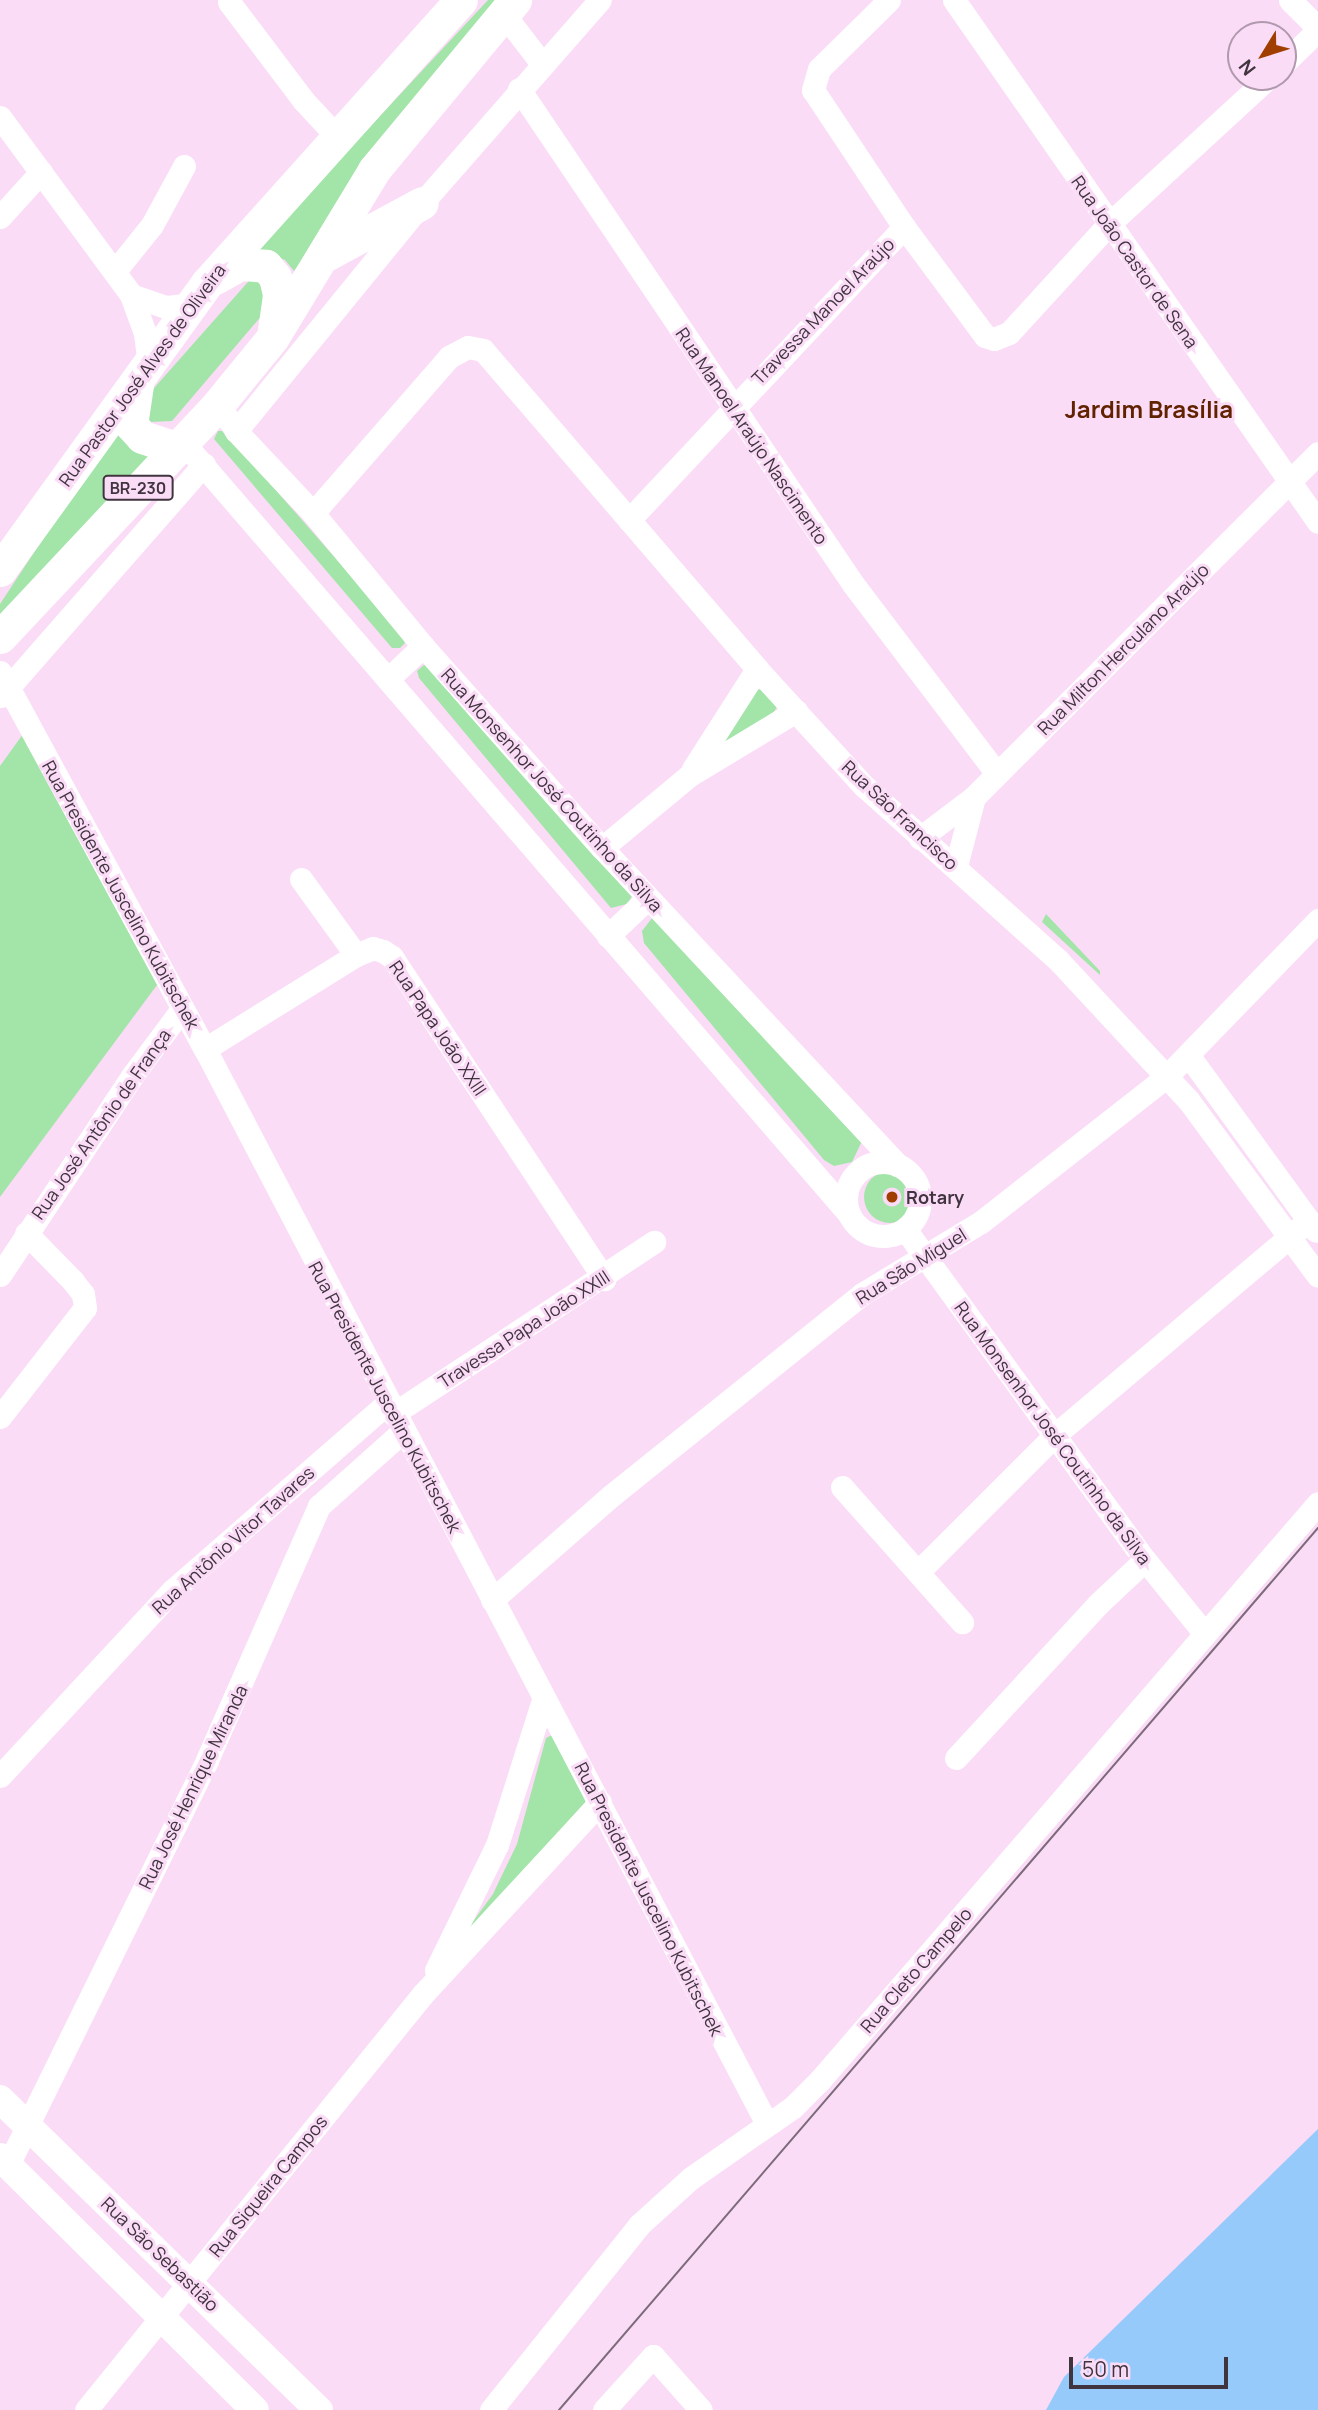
<!DOCTYPE html>
<html>
<head>
<meta charset="utf-8">
<style>
	body { margin:0 }
	#map { position:relative; width:1318px; height:2410px; overflow:hidden; background:#fbdcf7; font-family:Manrope,sans-serif }
	div>[style] { position:absolute }
	[style*='--x'] { left:calc(var(--x)*1px); top:calc(var(--y)*1px); width:calc(var(--w)*1px); rotate:calc(var(--a)*1deg) }
	.green>* { inset:0; background:#a3e4a9 }
	.round { border-radius:50% }
	.water>* { inset:0; background:#96cafb }
	.minor>* { height:23px; margin:-11.5px; padding:0 11.5px; transform-origin:11.5px; border-radius:11.5px; background:#fff }
	.minor>.ring { margin:-11.5px; padding:0; box-sizing:content-box; background:none; border:23px solid #fff; border-radius:50% }
	.major>* { height:28px; margin:-14px; padding:0 14px; transform-origin:14px; border-radius:14px; background:#fff }
	.highway>* { height:33px; margin:-16.5px; padding:0 16.5px; transform-origin:16.5px; border-radius:16.5px; background:#fff }
	.tram>* { height:2px; margin:-1px; padding:0 1px; transform-origin:1px; border-radius:1px; background:#7d6b7b }
	.dots>* { width:19px; height:19px; translate:-50% -50%; box-sizing:border-box; border:4px solid #fbdcf7; border-radius:50% }
	span { translate:-50% -50%; white-space:nowrap; text-align:center; line-height:1.15; -webkit-text-stroke:6px #fbdcf7; paint-order:stroke }
	.shield-label span { padding:2px 5px; background:#fbdcf7; border:2px solid; border-radius:5px; -webkit-text-stroke-width:0 }
	.shield-label { font-size:16px; color:#40343f; font-weight:700 }
	.street-label { font-size:18px; color:#40343f }
	.poi-label { font-size:18px; color:#40343f; font-weight:700 }
	.left { translate:0 -50%; text-align:left }
	.district-label { font-size:24px; color:#612200; font-weight:700 }
	.north { position:absolute; left:1227px; top:21px; width:70px; height:70px; box-sizing:border-box; background:#fbdcf7; border:2px solid #b099ad; border-radius:50%; rotate:232deg; font-size:19px; font-weight:700; line-height:28px; text-align:center; color:#40343f }
	.north::after { content:''; display:block; margin:auto; width:24px; height:32px; background:#a03e00; clip-path:polygon(50% 0,100% 100%,50% 72%,0 100%) }
	.scale { position:absolute; left:1069px; top:2357px; width:159px; height:32px; box-sizing:border-box; border:4px solid #40343f; border-top:0; padding-left:9px; font-size:21px; line-height:24px; white-space:nowrap; color:#40343f; -webkit-text-stroke:5px #fbdcf7; paint-order:stroke }
</style>
</head>
<body>
<div id="map">
	<div class="green">
		<i style="clip-path:polygon(488px 0,504px 0,294px 271px,285px 260px,256px 249px)"></i>
		<i style="clip-path:polygon(255px 274px,275px 300px,172px 421px,151px 422px,145px 415px,147px 396px)"></i>
		<i style="clip-path:polygon(118px 425px,158px 450px,0 624px,0 604px)"></i>
		<i style="clip-path:polygon(218px 431px,224px 431px,401px 633px,405px 643px,400px 648px,392px 648px,214px 439px)"></i>
		<i style="clip-path:polygon(425px 664px,632px 896px,627px 904px,611px 908px,419px 678px,417px 671px)"></i>
		<i style="clip-path:polygon(762px 689px,778px 705px,774px 712px,716px 752px,754px 690px)"></i>
		<i style="clip-path:polygon(23px 734px,160px 981px,0 1197px,0 766px)"></i>
		<i style="clip-path:polygon(1046px 914px,1100px 971px,1100px 975px,1042px 922px)"></i>
		<i style="clip-path:polygon(652px 918px,660px 918px,863px 1139px,852px 1162px,834px 1166px,824px 1160px,644px 943px,642px 931px)"></i>
		<i class="round" style="left:864px;top:1171px;width:52px;height:52px"></i>
		<i style="clip-path:polygon(554px 1734px,588px 1799px,445px 1960px,493px 1894px,517px 1844px,546px 1738px)"></i>
	</div>
	<div class="water">
		<i style="clip-path:polygon(1318px 2129px,1318px 2410px,1046px 2410px,1064px 2377px)"></i>
	</div>
	<div class="minor">
		<i style="--x:889;--y:0;--w:98;--a:135.4"></i>
		<i style="--x:819;--y:69;--w:22;--a:106"></i>
		<i style="--x:813;--y:90;--w:164;--a:56.4"></i>
		<i style="--x:904;--y:227;--w:136;--a:53.4"></i>
		<i style="--x:985;--y:336;--w:9;--a:18"></i>
		<i style="--x:994;--y:339;--w:16;--a:-22"></i>
		<i style="--x:1009;--y:333;--w:148;--a:-47.5"></i>
		<i style="--x:1109;--y:224;--w:217;--a:-42.6"></i>
		<i style="--x:954;--y:0;--w:636;--a:55.11"></i>
		<i style="--x:1290;--y:0;--w:40;--a:45"></i>
		<i style="--x:229;--y:2;--w:123;--a:52.9"></i>
		<i style="--x:303;--y:100;--w:54;--a:47.2"></i>
		<i style="--x:503;--y:13;--w:64;--a:52.6"></i>
		<i style="--x:1283;--y:64;--w:49;--a:-44.2"></i>
		<i style="--x:519;--y:89;--w:597;--a:55.99"></i>
		<i style="--x:853;--y:584;--w:238;--a:52.8"></i>
		<i style="--x:0;--y:117;--w:221;--a:53.6"></i>
		<i style="--x:131;--y:295;--w:40;--a:69.8"></i>
		<i style="--x:145;--y:333;--w:31;--a:83"></i>
		<i style="--x:0;--y:217;--w:61;--a:-47.7"></i>
		<i style="--x:115;--y:271;--w:59;--a:-51.2"></i>
		<i style="--x:152;--y:225;--w:67;--a:-61.5"></i>
		<i style="--x:131;--y:295;--w:37;--a:19"></i>
		<i style="--x:166;--y:307;--w:27;--a:-6"></i>
		<i style="--x:218;--y:404;--w:32;--a:56"></i>
		<i style="--x:236;--y:431;--w:112;--a:46.8"></i>
		<i style="--x:313;--y:513;--w:173;--a:50.4"></i>
		<i style="--x:423;--y:646;--w:270;--a:48.5"></i>
		<i style="--x:602;--y:848;--w:434;--a:47"></i>
		<i style="--x:236;--y:431;--w:294;--a:-50.8"></i>
		<i style="--x:422;--y:203;--w:270;--a:-48.8"></i>
		<i style="--x:183;--y:442;--w:1018;--a:49.22"></i>
		<i style="--x:313;--y:513;--w:207;--a:-48.9"></i>
		<i style="--x:449;--y:357;--w:21;--a:-28"></i>
		<i style="--x:468;--y:347;--w:15;--a:11"></i>
		<i style="--x:483;--y:350;--w:421;--a:49.3"></i>
		<i style="--x:757;--y:669;--w:159;--a:47.6"></i>
		<i style="--x:864;--y:786;--w:261;--a:41.9"></i>
		<i style="--x:1058;--y:960;--w:192;--a:47.1"></i>
		<i style="--x:1189;--y:1101;--w:217;--a:53.6"></i>
		<i style="--x:629;--y:520;--w:402;--a:-46.8"></i>
		<i style="--x:0;--y:672;--w:429;--a:61.5"></i>
		<i style="--x:205;--y:1049;--w:1213;--a:62.4"></i>
		<i style="--x:388;--y:679;--w:48;--a:-43.3"></i>
		<i style="--x:1;--y:696;--w:308;--a:-48.8"></i>
		<i style="--x:693;--y:769;--w:119;--a:-57.4"></i>
		<i style="--x:920;--y:838;--w:68;--a:-37.2"></i>
		<i style="--x:974;--y:797;--w:486;--a:-45"></i>
		<i style="--x:602;--y:848;--w:114;--a:-39.7"></i>
		<i style="--x:690;--y:775;--w:124;--a:-31.1"></i>
		<i style="--x:956;--y:866;--w:71;--a:-75.4"></i>
		<i style="--x:301;--y:879;--w:94;--a:54.1"></i>
		<i style="--x:608;--y:936;--w:55;--a:-43.5"></i>
		<i style="--x:205;--y:1049;--w:178;--a:-31.9"></i>
		<i style="--x:356;--y:955;--w:18;--a:-22"></i>
		<i style="--x:373;--y:948;--w:10;--a:17"></i>
		<i style="--x:383;--y:951;--w:11;--a:34"></i>
		<i style="--x:392;--y:957;--w:386;--a:56.6"></i>
		<i style="--x:1189;--y:1056;--w:216;--a:54"></i>
		<i class="ring" style="left:846px;top:1162px;width:51px;height:51px"></i>
		<i style="--x:905;--y:1229;--w:409;--a:54.1"></i>
		<i style="--x:1145;--y:1560;--w:95;--a:51"></i>
		<i style="--x:0;--y:1275;--w:239;--a:-56.4"></i>
		<i style="--x:132;--y:1076;--w:84;--a:-53.3"></i>
		<i style="--x:393;--y:1414;--w:313;--a:-33.4"></i>
		<i style="--x:0;--y:1417;--w:138;--a:-52.1"></i>
		<i style="--x:85;--y:1308;--w:14;--a:-98"></i>
		<i style="--x:83;--y:1294;--w:16;--a:-128"></i>
		<i style="--x:73;--y:1281;--w:67;--a:-134.4"></i>
		<i style="--x:842;--y:1487;--w:181;--a:48.4"></i>
		<i style="--x:918;--y:1572;--w:195;--a:-45"></i>
		<i style="--x:1056;--y:1434;--w:331;--a:-40.2"></i>
		<i style="--x:492;--y:1600;--w:159;--a:-41.2"></i>
		<i style="--x:612;--y:1495;--w:321;--a:-38.8"></i>
		<i style="--x:862;--y:1294;--w:139;--a:-31.2"></i>
		<i style="--x:981;--y:1222;--w:235;--a:-38.1"></i>
		<i style="--x:1166;--y:1077;--w:219;--a:-45.9"></i>
		<i style="--x:956;--y:1758;--w:209;--a:-47.3"></i>
		<i style="--x:1098;--y:1604;--w:64;--a:-43.1"></i>
		<i style="--x:0;--y:1776;--w:254;--a:-47.1"></i>
		<i style="--x:173;--y:1590;--w:284;--a:-41.1"></i>
		<i style="--x:436;--y:1970;--w:139;--a:-64"></i>
		<i style="--x:497;--y:1845;--w:152;--a:-72.4"></i>
		<i style="--x:8;--y:2165;--w:451;--a:-63.8"></i>
		<i style="--x:207;--y:1760;--w:278;--a:-66.2"></i>
		<i style="--x:319;--y:1506;--w:111;--a:-41.7"></i>
		<i style="--x:86;--y:2410;--w:535;--a:-50.99"></i>
		<i style="--x:423;--y:1994;--w:261;--a:-47.3"></i>
		<i style="--x:491;--y:2410;--w:237;--a:-51.3"></i>
		<i style="--x:639;--y:2225;--w:70;--a:-42.1"></i>
		<i style="--x:691;--y:2178;--w:124;--a:-34.8"></i>
		<i style="--x:793;--y:2107;--w:38;--a:-45"></i>
		<i style="--x:820;--y:2080;--w:762;--a:-49.2"></i>
		<i style="--x:604;--y:2410;--w:73;--a:-47.8"></i>
		<i style="--x:653;--y:2356;--w:72;--a:48.4"></i>
	</div>
	<div class="major">
		<i style="--x:0;--y:2099;--w:446;--a:44.3"></i>
		<i style="--x:0;--y:2157;--w:359;--a:44.8"></i>
	</div>
	<div class="highway">
		<i style="--x:324;--y:256;--w:111;--a:-28.4"></i>
		<i style="--x:215;--y:278;--w:29;--a:-29"></i>
		<i style="--x:240;--y:264;--w:26;--a:4"></i>
		<i style="--x:266;--y:266;--w:14;--a:51"></i>
		<i style="--x:275;--y:277;--w:18;--a:77"></i>
		<i style="--x:279;--y:295;--w:36;--a:98"></i>
		<i style="--x:137;--y:385;--w:40;--a:98.5"></i>
		<i style="--x:131;--y:425;--w:16;--a:47"></i>
		<i style="--x:142;--y:437;--w:35;--a:18"></i>
		<i style="--x:0;--y:570;--w:354;--a:-54.2"></i>
		<i style="--x:207;--y:283;--w:380;--a:-48.1"></i>
		<i style="--x:0;--y:637;--w:316;--a:-46.8"></i>
		<i style="--x:216;--y:407;--w:90;--a:-50.8"></i>
		<i style="--x:273;--y:337;--w:195;--a:-58.8"></i>
		<i style="--x:374;--y:170;--w:221;--a:-50.3"></i>
	</div>
	<div class="tram">
		<i style="--x:559;--y:2410;--w:1164;--a:-49.29"></i>
	</div>
	<div class="dots">
		<i style="left:892px;top:1197px;background:#a03e00"></i>
	</div>
	<div class="shield-label">
		<span style="left:138px;top:488px">BR-230</span>
	</div>
	<div class="street-label">
		<span style="left:1135px;top:262px;rotate:55deg">Rua João Castor de Sena</span>
		<span style="left:823px;top:311px;rotate:-46deg">Travessa Manoel Araújo</span>
		<span style="left:142px;top:375px;rotate:-54deg">Rua Pastor José Alves de Oliveira</span>
		<span style="left:752px;top:436px;rotate:56deg">Rua Manoel Araújo Nascimento</span>
		<span style="left:1123px;top:649px;rotate:-45deg">Rua Milton Herculano Araújo</span>
		<span style="left:552px;top:790px;rotate:48deg">Rua Monsenhor José Coutinho da Silva</span>
		<span style="left:900px;top:815px;rotate:43deg">Rua São Francisco</span>
		<span style="left:121px;top:895px;rotate:61deg">Rua Presidente Juscelino Kubitschek</span>
		<span style="left:438px;top:1028px;rotate:56deg">Rua Papa João XXIII</span>
		<span style="left:101px;top:1124px;rotate:-55deg">Rua José Antônio de França</span>
		<span style="left:911px;top:1266px;rotate:-32deg">Rua São Miguel</span>
		<span style="left:524px;top:1329px;rotate:-33deg">Travessa Papa João XXIII</span>
		<span style="left:385px;top:1397px;rotate:62deg">Rua Presidente Juscelino Kubitschek</span>
		<span style="left:1053px;top:1433px;rotate:54deg">Rua Monsenhor José Coutinho da Silva</span>
		<span style="left:233px;top:1540px;rotate:-42deg">Rua Antônio Vitor Tavares</span>
		<span style="left:193px;top:1787px;rotate:-64deg">Rua José Henrique Miranda</span>
		<span style="left:649px;top:1899px;rotate:63deg">Rua Presidente Juscelino Kubitschek</span>
		<span style="left:916px;top:1970px;rotate:-49deg">Rua Cleto Campelo</span>
		<span style="left:268px;top:2186px;rotate:-51deg">Rua Siqueira Campos</span>
		<span style="left:160px;top:2254px;rotate:44deg">Rua São Sebastião</span>
	</div>
	<div class="poi-label">
		<span class="left" style="left:906px;top:1197px">Rotary</span>
	</div>
	<div class="district-label">
		<span style="left:1149px;top:409px">Jardim Brasília</span>
	</div>
	<div class="north">N</div>
	<div class="scale">50 m</div>
</div>
</body>
</html>
